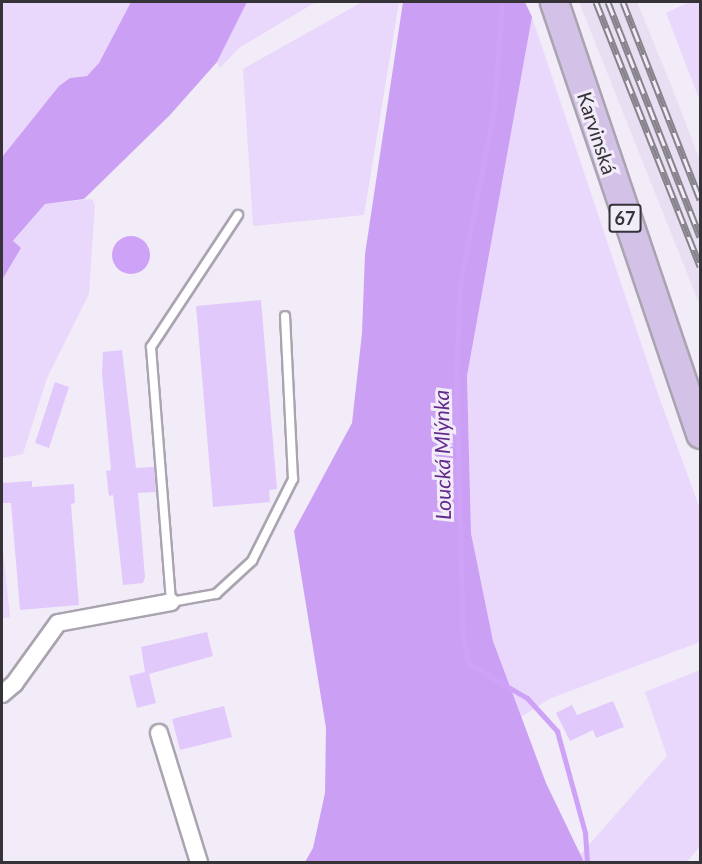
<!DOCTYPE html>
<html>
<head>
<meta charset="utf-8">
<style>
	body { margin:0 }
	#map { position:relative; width:702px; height:864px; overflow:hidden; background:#f2ecf8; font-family:Lato,sans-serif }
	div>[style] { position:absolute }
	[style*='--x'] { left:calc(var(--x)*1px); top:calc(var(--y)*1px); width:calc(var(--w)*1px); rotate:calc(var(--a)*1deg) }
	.built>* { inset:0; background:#e8dff2 }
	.green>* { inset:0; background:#e9d8fb }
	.forest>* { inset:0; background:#cba0f4 }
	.water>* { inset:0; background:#cea3f7 }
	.round { border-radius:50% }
	.stream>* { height:5px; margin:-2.5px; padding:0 2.5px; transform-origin:2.5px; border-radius:2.5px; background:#cea3f7 }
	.building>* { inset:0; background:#e2c9fc }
	.roads { filter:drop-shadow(2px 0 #a9a4af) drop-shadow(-2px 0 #a9a4af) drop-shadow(0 2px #a9a4af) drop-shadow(0 -2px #a9a4af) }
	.lane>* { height:8px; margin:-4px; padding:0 4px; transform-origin:4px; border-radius:4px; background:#fff }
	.street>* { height:16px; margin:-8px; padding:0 8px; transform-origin:8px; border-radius:8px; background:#fff }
	.primary>* { height:27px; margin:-13.5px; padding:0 13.5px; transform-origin:13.5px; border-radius:13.5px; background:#d4c1e7 }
	.rail>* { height:7px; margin-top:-3.5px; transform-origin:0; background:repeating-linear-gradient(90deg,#f2ecf8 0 14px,#87838b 0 28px); box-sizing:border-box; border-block:2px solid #87838b }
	span { translate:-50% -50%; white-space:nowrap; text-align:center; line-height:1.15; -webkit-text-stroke:6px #f2ecf8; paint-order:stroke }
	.shield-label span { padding:2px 4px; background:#f2ecf8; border:2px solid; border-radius:4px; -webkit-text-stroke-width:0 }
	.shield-label { font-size:18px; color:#353338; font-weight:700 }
	.street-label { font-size:20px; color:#353338 }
	.water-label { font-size:21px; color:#622b8b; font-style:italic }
	.frame { position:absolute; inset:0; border:3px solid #353338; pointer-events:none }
</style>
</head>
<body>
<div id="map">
	<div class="built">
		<i style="clip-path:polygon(579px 2px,637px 2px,669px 80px,700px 160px,700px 306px)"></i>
	</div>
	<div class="green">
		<i style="clip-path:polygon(2px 2px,131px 2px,99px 63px,87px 76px,70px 78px,59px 86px,2px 157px)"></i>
		<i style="clip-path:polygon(247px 2px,316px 2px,239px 48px,220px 68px,217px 62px)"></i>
		<i style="clip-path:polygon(362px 2px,399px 2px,364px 215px,253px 226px,243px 69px)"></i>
		<i style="clip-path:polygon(689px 2px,700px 2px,700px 101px,666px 13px)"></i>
		<i style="clip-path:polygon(532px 17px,658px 394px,700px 509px,700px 642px,549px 699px,521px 717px,493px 641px,471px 533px,467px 376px)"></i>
		<i style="clip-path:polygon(92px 199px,95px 205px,89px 294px,47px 378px,23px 454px,2px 458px,2px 280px,21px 248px,13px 242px,45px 204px)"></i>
		<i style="clip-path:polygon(2px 541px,10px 617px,2px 618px)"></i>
		<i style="clip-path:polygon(700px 670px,700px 846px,687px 862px,584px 862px,580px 855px,667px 756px,645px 692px)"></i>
	</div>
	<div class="forest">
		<i style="clip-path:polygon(131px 2px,247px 2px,217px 62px,170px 115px,84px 199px,45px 204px,13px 241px,21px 248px,2px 280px,2px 157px,59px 86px,70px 78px,87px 76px,99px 63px)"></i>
		<i style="clip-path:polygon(403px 2px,525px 2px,532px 17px,467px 376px,471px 533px,493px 641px,546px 783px,584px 862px,305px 862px,313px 848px,325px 793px,326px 728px,294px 531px,352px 423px,362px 333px,365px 254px)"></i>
	</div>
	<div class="water">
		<i class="round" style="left:112px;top:236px;width:38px;height:38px"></i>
	</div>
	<div class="stream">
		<i style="--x:502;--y:2;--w:107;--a:94.3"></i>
		<i style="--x:494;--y:109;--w:178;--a:101"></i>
		<i style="--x:460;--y:284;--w:89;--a:92.6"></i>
		<i style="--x:456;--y:373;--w:267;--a:88.5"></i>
		<i style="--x:463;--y:640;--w:25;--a:76"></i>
		<i style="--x:469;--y:664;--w:67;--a:30.4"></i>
		<i style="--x:527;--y:698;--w:45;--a:47.7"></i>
		<i style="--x:557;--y:731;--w:106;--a:74.6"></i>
		<i style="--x:585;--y:833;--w:29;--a:86"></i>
	</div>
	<div class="building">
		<i style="clip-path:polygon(261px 300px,277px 489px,269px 490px,270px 502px,213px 507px,196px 306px)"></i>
		<i style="clip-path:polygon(122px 350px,136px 468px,154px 467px,156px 492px,138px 493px,145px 577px,143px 583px,123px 585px,113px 495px,109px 496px,106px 471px,111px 470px,102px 374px,103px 352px)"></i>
		<i style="clip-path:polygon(55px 382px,69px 387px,49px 448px,35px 443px)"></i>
		<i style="clip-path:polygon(32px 481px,32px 487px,74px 484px,75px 503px,71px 504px,79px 605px,20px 610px,11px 503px,2px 503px,2px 483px)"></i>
		<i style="clip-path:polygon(207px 632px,213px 656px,149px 674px,156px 703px,137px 708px,129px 676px,145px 672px,141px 647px)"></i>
		<i style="clip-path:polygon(613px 701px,624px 727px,596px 738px,593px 730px,570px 741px,556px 713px,572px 705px,577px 715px)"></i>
		<i style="clip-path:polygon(224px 706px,232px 737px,180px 750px,172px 719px)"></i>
	</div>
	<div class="roads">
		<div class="lane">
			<i style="--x:238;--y:215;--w:158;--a:123.4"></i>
			<i style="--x:151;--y:347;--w:256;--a:85.5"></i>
			<i style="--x:171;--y:602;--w:46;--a:-10.1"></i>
			<i style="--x:216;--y:594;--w:49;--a:-42.5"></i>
			<i style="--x:252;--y:561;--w:92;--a:-63.4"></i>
			<i style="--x:293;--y:479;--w:163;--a:-92.8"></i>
		</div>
		<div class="street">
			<i style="--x:2;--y:694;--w:16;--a:-40"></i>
			<i style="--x:14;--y:684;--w:75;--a:-54.2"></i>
			<i style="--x:58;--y:623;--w:115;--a:-10.5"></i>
			<i style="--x:159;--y:733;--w:135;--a:72.8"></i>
		</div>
		<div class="primary">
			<i style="--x:554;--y:2;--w:456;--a:71.3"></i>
		</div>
	</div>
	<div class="rail">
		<i style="--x:596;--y:2;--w:284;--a:68.5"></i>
		<i style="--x:608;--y:2;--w:252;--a:68.6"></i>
		<i style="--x:623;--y:2;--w:212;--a:68.7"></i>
	</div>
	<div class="shield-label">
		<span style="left:625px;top:218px">67</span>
	</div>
	<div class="street-label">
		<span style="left:597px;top:133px;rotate:72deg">Karvinská</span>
	</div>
	<div class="water-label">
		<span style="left:442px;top:455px;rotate:-91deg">Loucká Mlýnka</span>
	</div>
	<div class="frame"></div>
</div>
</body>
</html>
